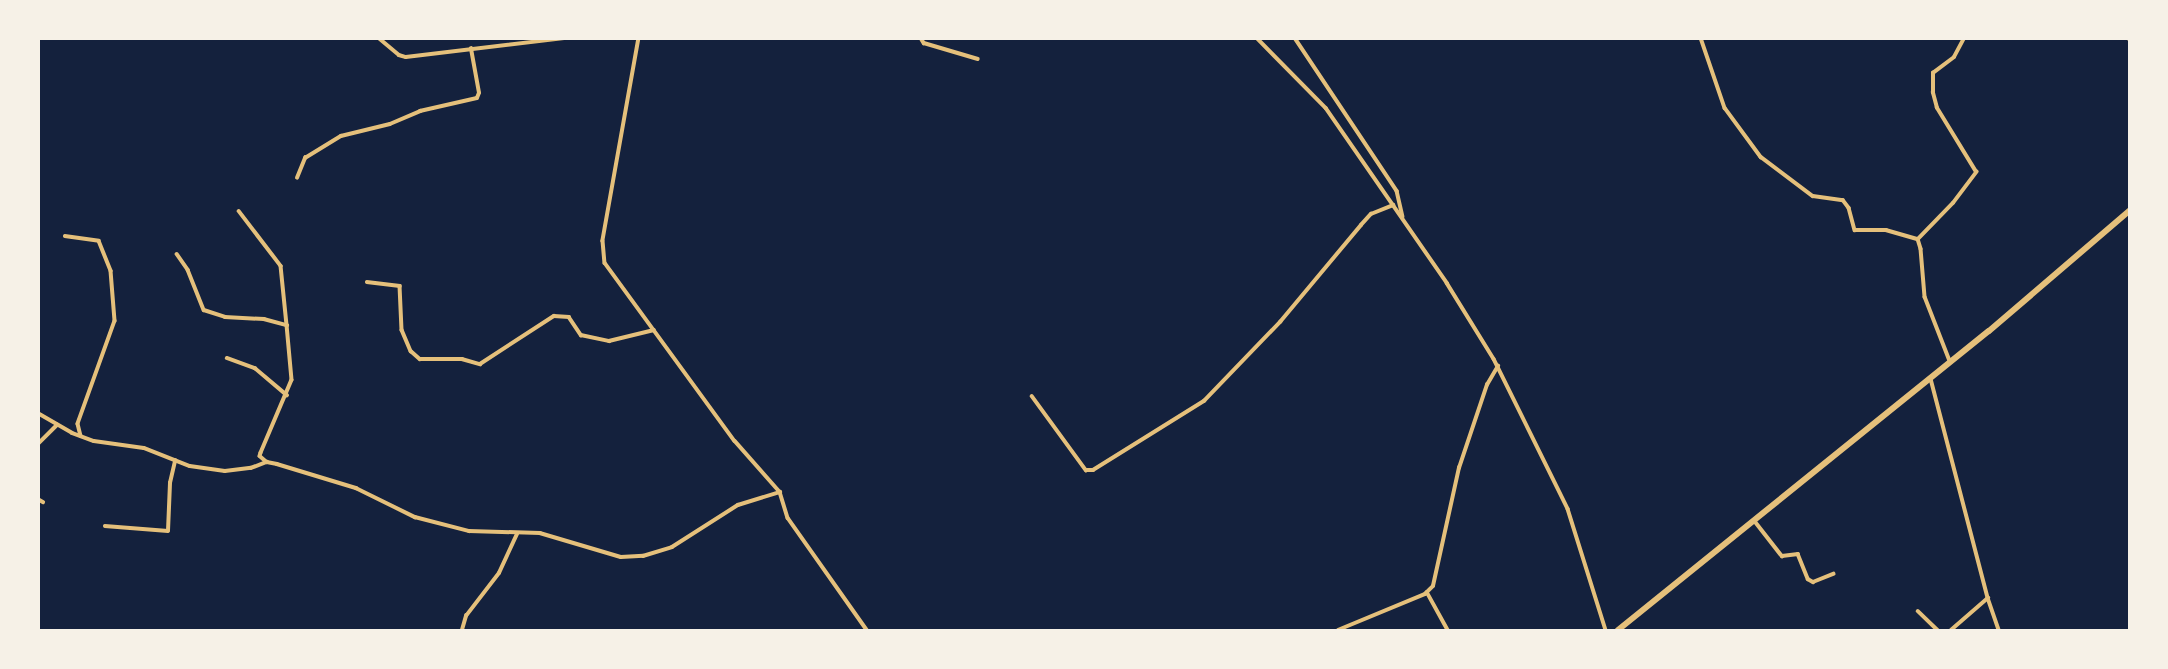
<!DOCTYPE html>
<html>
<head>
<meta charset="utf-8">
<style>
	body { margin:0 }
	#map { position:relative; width:2168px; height:669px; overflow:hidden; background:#14213d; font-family:"Public Sans",sans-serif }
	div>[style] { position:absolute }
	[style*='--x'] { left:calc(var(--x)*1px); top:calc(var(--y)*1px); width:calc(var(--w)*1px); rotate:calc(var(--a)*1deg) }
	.minor>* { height:3.5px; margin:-1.75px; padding:0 1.75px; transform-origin:1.75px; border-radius:1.75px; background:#e5c07b }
	.trunk>* { height:6px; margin:-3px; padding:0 3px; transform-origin:3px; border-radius:3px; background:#e5c07b }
	span { translate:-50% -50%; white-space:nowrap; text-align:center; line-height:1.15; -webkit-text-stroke:5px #f6f1e7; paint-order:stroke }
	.frame { position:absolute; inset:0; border:40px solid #f6f1e7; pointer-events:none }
</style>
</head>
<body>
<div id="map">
	<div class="minor">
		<i style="--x:379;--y:38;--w:26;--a:40"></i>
		<i style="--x:399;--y:55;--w:7;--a:16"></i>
		<i style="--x:406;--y:57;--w:161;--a:-6.8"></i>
		<i style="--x:639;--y:38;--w:206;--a:100.1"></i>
		<i style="--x:603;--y:241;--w:22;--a:85"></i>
		<i style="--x:605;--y:263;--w:220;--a:53.9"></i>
		<i style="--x:735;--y:441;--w:68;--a:48.6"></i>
		<i style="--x:780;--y:492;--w:27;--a:73"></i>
		<i style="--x:788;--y:518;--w:137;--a:54.8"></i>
		<i style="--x:921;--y:38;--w:6;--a:59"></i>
		<i style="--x:924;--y:43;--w:56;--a:16.5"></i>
		<i style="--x:1257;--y:38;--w:98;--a:45.4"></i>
		<i style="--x:1326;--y:108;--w:213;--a:55.3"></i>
		<i style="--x:1447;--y:283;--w:89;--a:58.3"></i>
		<i style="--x:1494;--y:359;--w:167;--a:63.7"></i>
		<i style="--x:1568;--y:509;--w:127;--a:72.6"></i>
		<i style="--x:1295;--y:38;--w:184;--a:56.3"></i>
		<i style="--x:1397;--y:191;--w:26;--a:77"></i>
		<i style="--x:1701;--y:38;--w:74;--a:71.1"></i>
		<i style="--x:1725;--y:108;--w:61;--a:53.7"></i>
		<i style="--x:1761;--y:157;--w:65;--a:36.9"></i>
		<i style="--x:1813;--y:196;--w:30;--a:8"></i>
		<i style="--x:1843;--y:200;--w:10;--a:53"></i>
		<i style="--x:1849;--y:208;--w:23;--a:75"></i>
		<i style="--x:1855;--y:230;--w:31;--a:0"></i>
		<i style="--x:1886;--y:230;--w:33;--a:16"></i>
		<i style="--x:1918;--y:239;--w:10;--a:73"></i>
		<i style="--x:1921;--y:249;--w:48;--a:85.2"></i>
		<i style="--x:1925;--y:297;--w:69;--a:68.7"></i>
		<i style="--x:2129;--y:38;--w:2;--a:63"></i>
		<i style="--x:297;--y:178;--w:22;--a:-68"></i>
		<i style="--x:305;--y:158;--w:42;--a:-31.4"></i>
		<i style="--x:341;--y:136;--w:50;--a:-13.8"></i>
		<i style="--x:390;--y:124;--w:33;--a:-23"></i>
		<i style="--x:420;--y:111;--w:58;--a:-12.8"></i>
		<i style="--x:477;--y:98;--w:5;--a:-68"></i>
		<i style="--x:479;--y:93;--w:45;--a:-100.3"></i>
		<i style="--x:239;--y:211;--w:69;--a:52.6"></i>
		<i style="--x:281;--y:266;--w:59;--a:84.2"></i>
		<i style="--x:65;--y:236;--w:34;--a:8"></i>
		<i style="--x:99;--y:241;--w:32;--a:68"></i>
		<i style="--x:111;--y:271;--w:50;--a:85.4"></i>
		<i style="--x:115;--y:321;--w:109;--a:109.8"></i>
		<i style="--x:78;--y:424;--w:12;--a:76"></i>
		<i style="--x:1918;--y:239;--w:50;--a:-45.8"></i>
		<i style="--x:1953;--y:203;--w:39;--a:-53"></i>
		<i style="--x:1976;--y:172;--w:75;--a:-121.4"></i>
		<i style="--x:1937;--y:108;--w:16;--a:-105"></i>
		<i style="--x:1933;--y:93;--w:20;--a:-90"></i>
		<i style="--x:1933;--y:73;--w:26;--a:-37"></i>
		<i style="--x:1954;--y:57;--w:21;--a:-62"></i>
		<i style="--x:177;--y:254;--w:19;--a:55"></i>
		<i style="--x:188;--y:270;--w:43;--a:68.2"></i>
		<i style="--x:204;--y:310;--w:22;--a:18"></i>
		<i style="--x:225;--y:317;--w:39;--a:3"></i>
		<i style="--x:264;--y:319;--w:24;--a:15"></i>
		<i style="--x:287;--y:325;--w:55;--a:84.8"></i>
		<i style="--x:292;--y:380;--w:79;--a:113"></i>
		<i style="--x:261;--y:453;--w:3;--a:108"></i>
		<i style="--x:260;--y:456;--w:9;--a:41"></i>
		<i style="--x:367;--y:282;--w:33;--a:7"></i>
		<i style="--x:400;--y:286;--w:44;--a:87.4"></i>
		<i style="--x:402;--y:330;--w:23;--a:67"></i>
		<i style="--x:411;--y:351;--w:12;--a:42"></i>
		<i style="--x:420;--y:359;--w:42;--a:0"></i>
		<i style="--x:462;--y:359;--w:19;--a:16"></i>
		<i style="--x:480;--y:364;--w:88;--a:-33"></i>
		<i style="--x:554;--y:316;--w:15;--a:4"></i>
		<i style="--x:569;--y:317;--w:22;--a:56"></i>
		<i style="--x:581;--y:335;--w:29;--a:12"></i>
		<i style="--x:609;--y:341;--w:46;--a:-13.7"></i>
		<i style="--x:227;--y:358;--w:30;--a:20"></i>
		<i style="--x:255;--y:368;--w:42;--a:40.2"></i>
		<i style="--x:1931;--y:379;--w:226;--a:75.4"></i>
		<i style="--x:1988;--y:598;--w:34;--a:71"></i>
		<i style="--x:1032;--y:396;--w:92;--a:53.9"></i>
		<i style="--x:1086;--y:470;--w:7;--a:0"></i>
		<i style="--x:1093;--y:470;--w:131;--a:-31.9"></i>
		<i style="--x:1204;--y:401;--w:110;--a:-46.1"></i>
		<i style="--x:1280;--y:322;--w:126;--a:-50.1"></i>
		<i style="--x:1361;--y:225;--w:15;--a:-48"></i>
		<i style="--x:1371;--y:214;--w:24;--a:-22"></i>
		<i style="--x:38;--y:413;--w:39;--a:30"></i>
		<i style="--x:72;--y:433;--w:23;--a:20"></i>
		<i style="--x:94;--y:441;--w:50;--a:8"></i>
		<i style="--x:144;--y:448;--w:49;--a:21.4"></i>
		<i style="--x:190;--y:466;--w:35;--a:8"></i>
		<i style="--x:225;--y:471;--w:26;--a:-7"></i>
		<i style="--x:251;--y:468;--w:17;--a:-21"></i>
		<i style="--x:267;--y:462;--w:10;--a:11"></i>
		<i style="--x:277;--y:464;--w:83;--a:16.9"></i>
		<i style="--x:356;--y:488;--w:66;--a:26.2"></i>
		<i style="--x:415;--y:517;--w:56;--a:14.5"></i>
		<i style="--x:469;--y:531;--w:71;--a:1.6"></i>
		<i style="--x:540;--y:533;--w:84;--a:16.5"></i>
		<i style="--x:621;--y:557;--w:22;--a:-3"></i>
		<i style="--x:643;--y:556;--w:30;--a:-17"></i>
		<i style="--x:672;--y:547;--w:78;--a:-32.5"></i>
		<i style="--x:738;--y:505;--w:44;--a:-17.2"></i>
		<i style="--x:38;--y:444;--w:27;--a:-45"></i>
		<i style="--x:38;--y:499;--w:6;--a:31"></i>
		<i style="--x:1754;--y:520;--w:46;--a:52.1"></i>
		<i style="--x:1782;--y:556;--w:16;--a:-7"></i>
		<i style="--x:1798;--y:554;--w:27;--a:68"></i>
		<i style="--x:1808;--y:579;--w:6;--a:31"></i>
		<i style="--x:1813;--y:582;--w:22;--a:-22"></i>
		<i style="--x:105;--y:526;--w:63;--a:4.5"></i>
		<i style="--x:168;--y:531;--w:48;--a:-87.6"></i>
		<i style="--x:170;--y:483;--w:23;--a:-77"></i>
		<i style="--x:1427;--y:592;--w:43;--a:61.1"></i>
		<i style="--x:1918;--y:611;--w:28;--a:44"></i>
		<i style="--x:462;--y:630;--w:15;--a:-74"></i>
		<i style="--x:466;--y:616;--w:54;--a:-52.5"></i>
		<i style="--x:499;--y:573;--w:43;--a:-65.2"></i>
		<i style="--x:1338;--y:630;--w:94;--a:-22.5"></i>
		<i style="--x:1425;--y:594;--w:11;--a:-45"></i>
		<i style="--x:1433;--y:586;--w:121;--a:-77.6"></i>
		<i style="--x:1459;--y:468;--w:88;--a:-71.4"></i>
		<i style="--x:1487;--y:385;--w:22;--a:-60"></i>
		<i style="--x:1951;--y:630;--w:49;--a:-40.9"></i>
	</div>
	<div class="trunk">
		<i style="--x:1618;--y:630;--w:476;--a:-38.9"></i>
		<i style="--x:1989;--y:331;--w:186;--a:-40.6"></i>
	</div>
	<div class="frame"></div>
</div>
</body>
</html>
